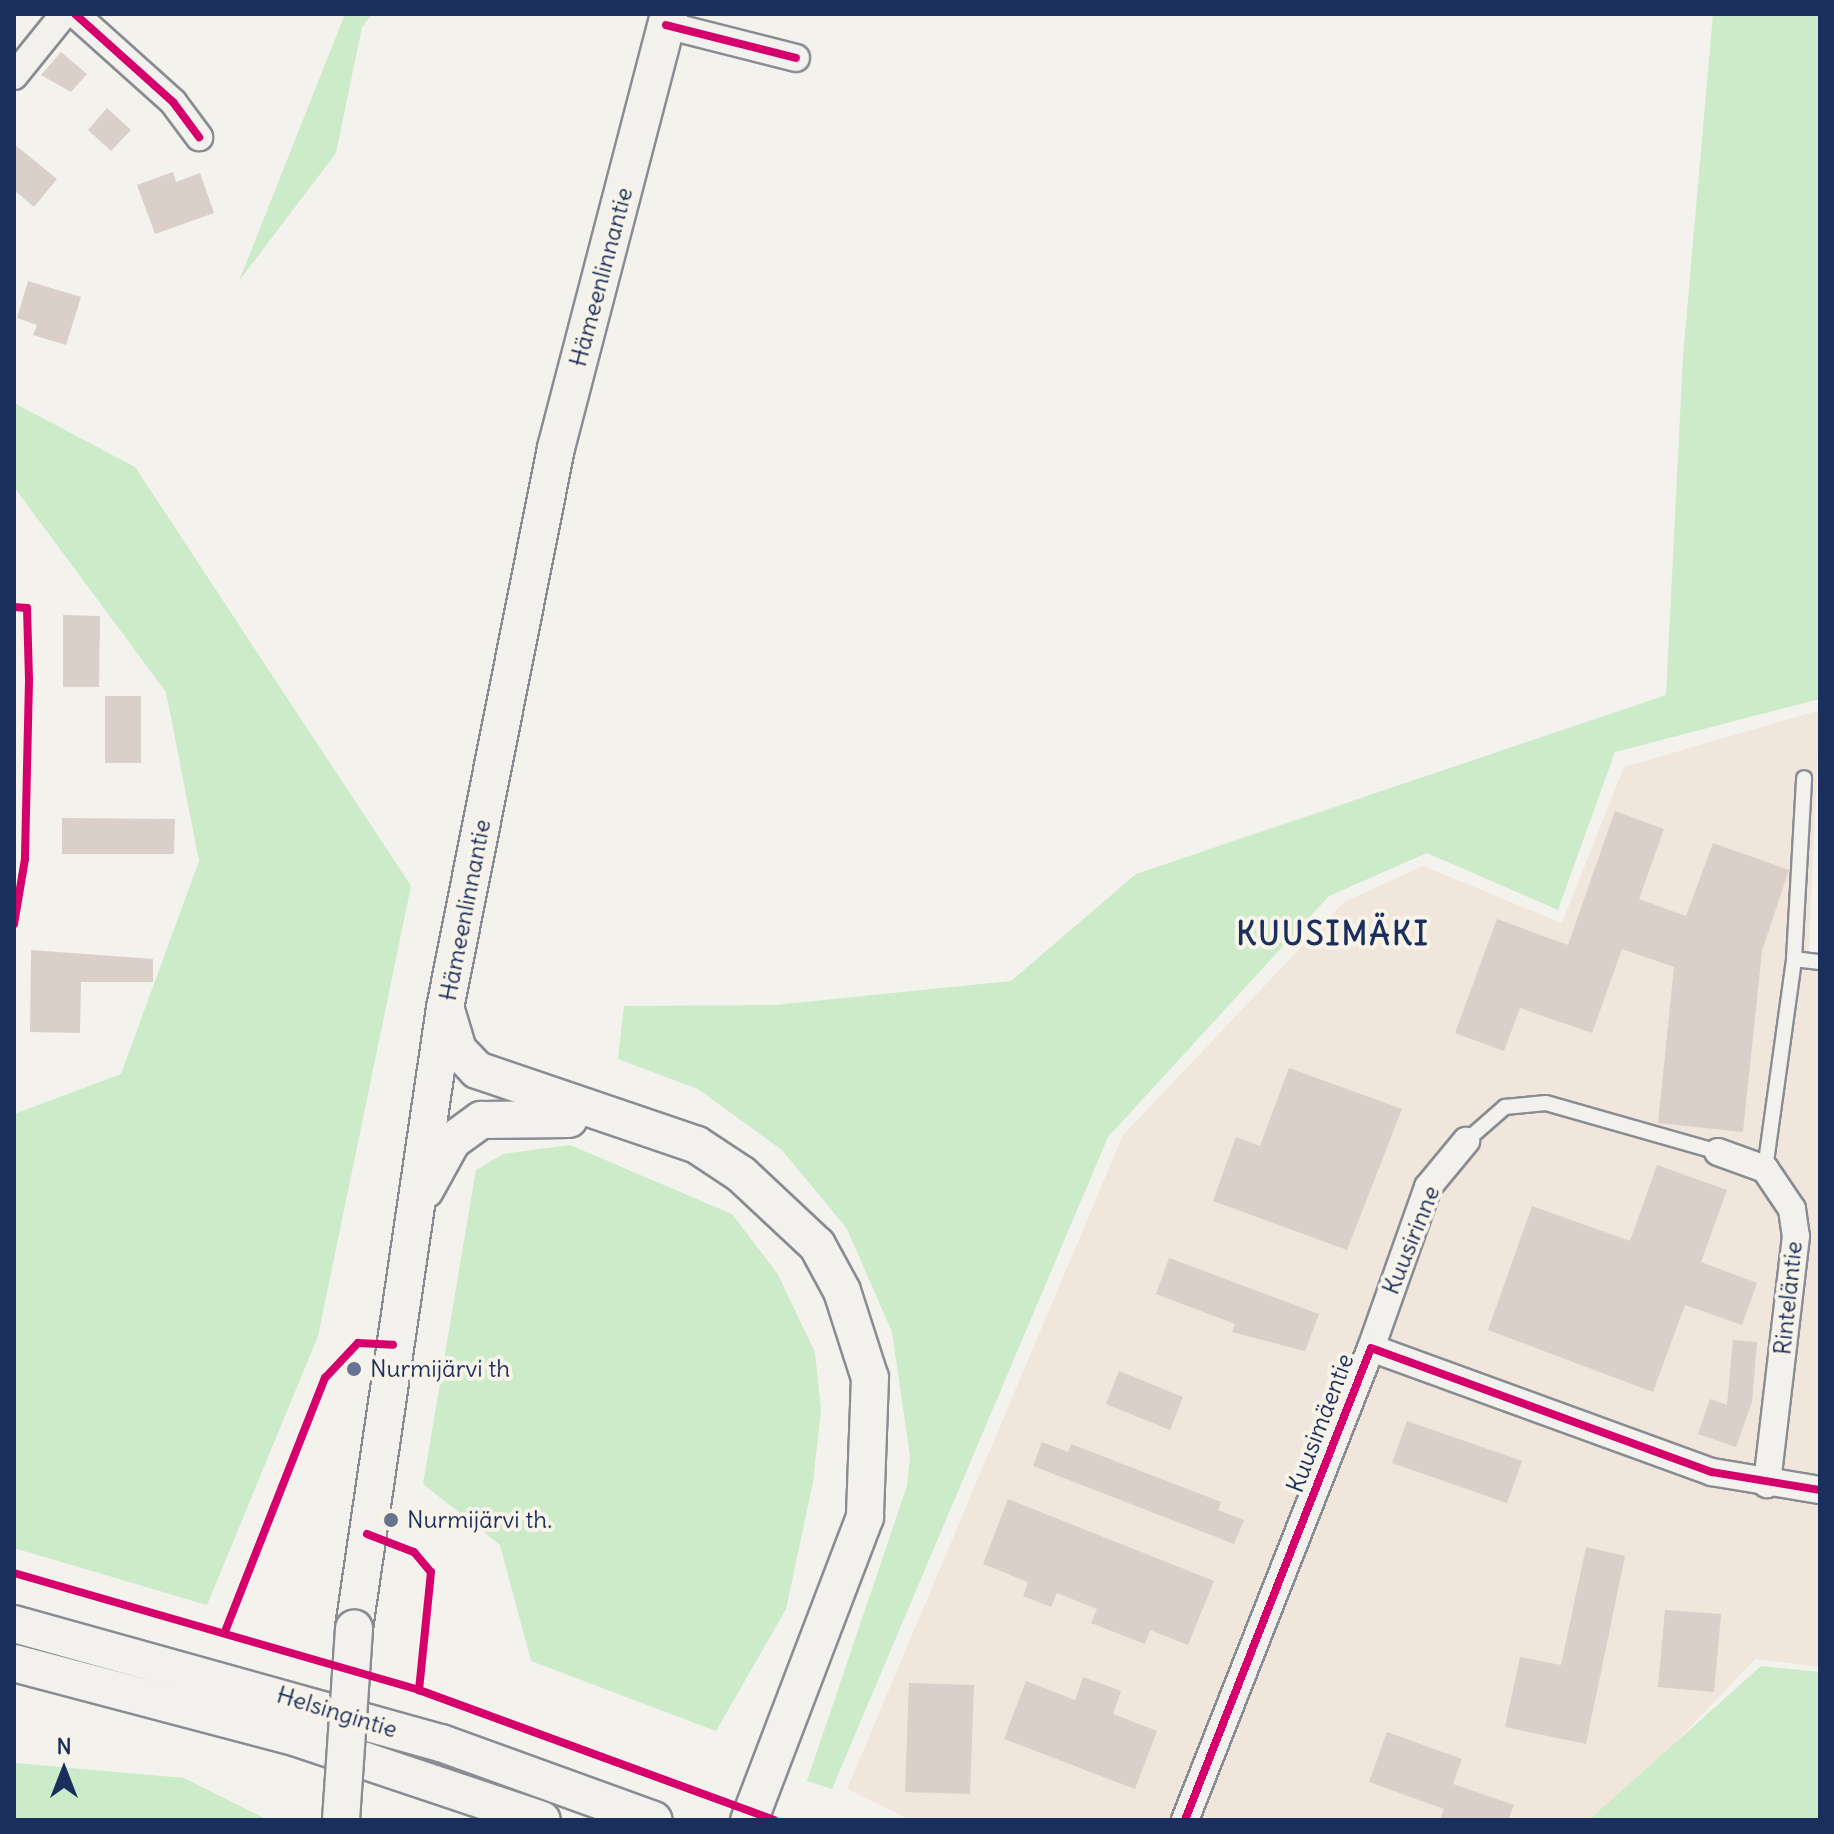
<!DOCTYPE html>
<html>
<head>
<meta charset="utf-8">
<style>
	body { margin:0 }
	#map { position:relative; width:1834px; height:1834px; overflow:hidden; background:#f4f2ec; font-family:Delius,sans-serif }
	div>[style] { position:absolute }
	[style*='--x'] { left:calc(var(--x)*1px); top:calc(var(--y)*1px); width:calc(var(--w)*1px); rotate:calc(var(--a)*1deg) }
	.built>* { inset:0; background:#f1e6dc }
	.green>* { inset:0; background:#cbebc9 }
	.building>* { inset:0; background:#dacfc9 }
	.roads { filter:drop-shadow(2px 0 #898c92) drop-shadow(-2px 0 #898c92) drop-shadow(0 2px #898c92) drop-shadow(0 -2px #898c92) }
	.service>* { height:14px; margin:-7px; padding:0 7px; transform-origin:7px; border-radius:7px; background:#f2f1ed }
	.minor>* { height:26px; margin:-13px; padding:0 13px; transform-origin:13px; border-radius:13px; background:#f2f1ed }
	.secondary>* { height:36px; margin:-18px; padding:0 18px; transform-origin:18px; border-radius:18px; background:#f2f1ed }
	.bridges { filter:drop-shadow(2px 0 #898c92) drop-shadow(-2px 0 #898c92) drop-shadow(0 2px #898c92) drop-shadow(0 -2px #898c92) }
	.secondary-bridge>* { height:36px; margin:-18px; padding:0 18px; transform-origin:18px; border-radius:18px; background:#f2f1ed }
	.cycleway>* { height:8px; margin:-4px; padding:0 4px; transform-origin:4px; border-radius:4px; background:#d6006c }
	.dots>* { width:22px; height:22px; translate:-50% -50%; box-sizing:border-box; border:4px solid #f7f3e8; border-radius:50% }
	span { translate:-50% -50%; white-space:nowrap; text-align:center; line-height:1.15; -webkit-text-stroke:8px #f7f3e8; paint-order:stroke }
	.street-label { font-size:24px; color:#1b2f5e }
	.poi-label { font-size:24px; color:#1b2f5e }
	.left { translate:0 -50%; text-align:left }
	.district-label { font-size:32px; color:#1b2f5e; font-weight:700; letter-spacing:2px }
	.frame { position:absolute; inset:0; border:16px solid #1b2f5e; pointer-events:none }
	.north { position:absolute; left:24px; top:1730px; width:80px; height:80px; -webkit-text-stroke:6px #f7f3e8; paint-order:stroke; rotate:0deg; font-size:22px; font-weight:700; line-height:32px; text-align:center; color:#1b2f5e }
	.north::after { content:''; display:block; margin:auto; width:28px; height:36px; background:#1b2f5e; clip-path:polygon(50% 0,100% 100%,50% 72%,0 100%) }
</style>
</head>
<body>
<div id="map">
	<div class="built">
		<i style="clip-path:polygon(1820px 710px,1808px 965px,1820px 966px,1820px 1667px,1755px 1659px,1602px 1820px,910px 1820px,847px 1789px,1123px 1135px,1344px 902px,1423px 866px,1562px 923px,1624px 767px)"></i>
	</div>
	<div class="green">
		<i style="clip-path:polygon(345px 14px,372px 14px,362px 27px,336px 153px,239px 281px)"></i>
		<i style="clip-path:polygon(1713px 14px,1820px 14px,1820px 699px,1615px 752px,1558px 910px,1427px 853px,1329px 896px,1108px 1137px,832px 1789px,807px 1781px,907px 1486px,910px 1456px,892px 1332px,847px 1229px,782px 1150px,698px 1089px,618px 1059px,624px 1006px,775px 1005px,1011px 981px,1136px 874px,1666px 695px,1683px 356px)"></i>
		<i style="clip-path:polygon(14px 403px,135px 467px,411px 886px,318px 1336px,207px 1605px,14px 1548px,14px 1114px,121px 1074px,199px 861px,166px 692px,14px 487px)"></i>
		<i style="clip-path:polygon(570px 1145px,732px 1214px,777px 1273px,815px 1352px,821px 1410px,813px 1482px,786px 1609px,716px 1731px,531px 1661px,500px 1545px,423px 1484px,476px 1170px,503px 1154px)"></i>
		<i style="clip-path:polygon(1761px 1666px,1820px 1672px,1820px 1820px,1589px 1820px)"></i>
		<i style="clip-path:polygon(15px 1763px,184px 1778px,268px 1820px,14px 1820px)"></i>
	</div>
	<div class="building">
		<i style="clip-path:polygon(61px 52px,87px 74px,71px 92px,41px 75px)"></i>
		<i style="clip-path:polygon(107px 108px,131px 130px,111px 151px,88px 130px)"></i>
		<i style="clip-path:polygon(14px 144px,57px 179px,34px 207px,14px 190px)"></i>
		<i style="clip-path:polygon(173px 172px,176px 182px,200px 173px,214px 213px,155px 234px,137px 185px)"></i>
		<i style="clip-path:polygon(28px 281px,81px 297px,66px 345px,33px 335px,37px 325px,17px 318px)"></i>
		<i style="clip-path:polygon(63px 615px,100px 616px,99px 687px,63px 687px)"></i>
		<i style="clip-path:polygon(105px 696px,141px 696px,141px 763px,105px 763px)"></i>
		<i style="clip-path:polygon(1615px 811px,1664px 829px,1639px 899px,1686px 916px,1713px 843px,1789px 870px,1762px 951px,1743px 1132px,1658px 1123px,1674px 967px,1622px 949px,1592px 1033px,1520px 1008px,1504px 1051px,1455px 1033px,1497px 919px,1568px 945px)"></i>
		<i style="clip-path:polygon(62px 818px,175px 819px,174px 854px,62px 854px)"></i>
		<i style="clip-path:polygon(31px 950px,153px 959px,153px 982px,81px 982px,80px 1033px,30px 1032px)"></i>
		<i style="clip-path:polygon(1289px 1068px,1402px 1109px,1347px 1250px,1213px 1201px,1236px 1137px,1260px 1146px)"></i>
		<i style="clip-path:polygon(1657px 1165px,1727px 1190px,1701px 1262px,1757px 1283px,1742px 1325px,1685px 1305px,1653px 1392px,1488px 1330px,1532px 1206px,1630px 1241px)"></i>
		<i style="clip-path:polygon(1169px 1258px,1319px 1314px,1305px 1351px,1232px 1332px,1235px 1324px,1156px 1294px)"></i>
		<i style="clip-path:polygon(1733px 1340px,1757px 1342px,1752px 1402px,1736px 1447px,1698px 1434px,1710px 1399px,1727px 1405px)"></i>
		<i style="clip-path:polygon(1119px 1371px,1183px 1397px,1170px 1430px,1106px 1404px)"></i>
		<i style="clip-path:polygon(1407px 1421px,1522px 1461px,1507px 1503px,1392px 1463px)"></i>
		<i style="clip-path:polygon(1042px 1442px,1068px 1452px,1071px 1444px,1221px 1502px,1218px 1510px,1244px 1520px,1234px 1544px,1033px 1466px)"></i>
		<i style="clip-path:polygon(1008px 1499px,1214px 1581px,1188px 1645px,1150px 1630px,1145px 1644px,1091px 1623px,1097px 1609px,1057px 1593px,1051px 1607px,1023px 1596px,1028px 1582px,983px 1564px)"></i>
		<i style="clip-path:polygon(1586px 1547px,1625px 1556px,1586px 1744px,1505px 1727px,1520px 1657px,1561px 1665px)"></i>
		<i style="clip-path:polygon(1665px 1610px,1721px 1614px,1714px 1692px,1658px 1687px)"></i>
		<i style="clip-path:polygon(1083px 1677px,1121px 1691px,1113px 1714px,1157px 1731px,1135px 1789px,1004px 1739px,1026px 1681px,1075px 1700px)"></i>
		<i style="clip-path:polygon(909px 1683px,974px 1685px,970px 1794px,905px 1792px)"></i>
		<i style="clip-path:polygon(1387px 1732px,1462px 1759px,1453px 1784px,1514px 1805px,1508px 1820px,1440px 1820px,1444px 1809px,1369px 1782px)"></i>
	</div>
	<div class="roads">
		<div class="service">
			<i style="--x:1794;--y:959;--w:26;--a:7"></i>
			<i style="--x:1466;--y:1141;--w:52;--a:-41.1"></i>
			<i style="--x:1505;--y:1107;--w:41;--a:-5.6"></i>
			<i style="--x:1546;--y:1103;--w:179;--a:15.9"></i>
			<i style="--x:1765;--y:1169;--w:212;--a:-82.1"></i>
			<i style="--x:1794;--y:959;--w:181;--a:-86.8"></i>
		</div>
		<div class="minor">
			<i style="--x:75;--y:14;--w:132;--a:41.9"></i>
			<i style="--x:173;--y:102;--w:44;--a:53.4"></i>
			<i style="--x:666;--y:25;--w:134;--a:14.2"></i>
			<i style="--x:14;--y:76;--w:80;--a:-51.1"></i>
			<i style="--x:1718;--y:1152;--w:50;--a:19.9"></i>
			<i style="--x:1765;--y:1169;--w:48;--a:56"></i>
			<i style="--x:1792;--y:1209;--w:27;--a:82"></i>
			<i style="--x:1796;--y:1236;--w:250;--a:96.7"></i>
			<i style="--x:1371;--y:1348;--w:171;--a:-70.5"></i>
			<i style="--x:1428;--y:1187;--w:60;--a:-50.4"></i>
			<i style="--x:1185;--y:1820;--w:507;--a:-68.49"></i>
			<i style="--x:1371;--y:1348;--w:363;--a:20"></i>
			<i style="--x:1712;--y:1472;--w:109;--a:9.5"></i>
		</div>
		<div class="secondary">
			<i style="--x:446;--y:1010;--w:42;--a:73.3"></i>
			<i style="--x:458;--y:1050;--w:28;--a:46"></i>
			<i style="--x:477;--y:1070;--w:232;--a:18.8"></i>
			<i style="--x:697;--y:1145;--w:53;--a:33.4"></i>
			<i style="--x:741;--y:1174;--w:104;--a:43.1"></i>
			<i style="--x:817;--y:1245;--w:52;--a:61.5"></i>
			<i style="--x:842;--y:1291;--w:91;--a:72.2"></i>
			<i style="--x:870;--y:1378;--w:139;--a:92.1"></i>
			<i style="--x:865;--y:1517;--w:324;--a:110.9"></i>
			<i style="--x:425;--y:1190;--w:56;--a:-61.1"></i>
			<i style="--x:452;--y:1141;--w:36;--a:-36"></i>
			<i style="--x:481;--y:1120;--w:88;--a:-0.7"></i>
			<i style="--x:14;--y:1624;--w:443;--a:15.6"></i>
			<i style="--x:441;--y:1743;--w:226;--a:19.9"></i>
			<i style="--x:354;--y:1628;--w:627;--a:-81.65"></i>
			<i style="--x:445;--y:1008;--w:571;--a:-78.79"></i>
			<i style="--x:556;--y:448;--w:448;--a:-75.4"></i>
			<i style="--x:14;--y:1663;--w:293;--a:14.8"></i>
			<i style="--x:297;--y:1738;--w:258;--a:18.5"></i>
		</div>
	</div>
	<div class="bridges">
		<div class="secondary-bridge">
			<i style="--x:341;--y:1820;--w:192;--a:-86.1"></i>
		</div>
	</div>
	<div class="cycleway">
		<i style="--x:75;--y:14;--w:132;--a:41.9"></i>
		<i style="--x:173;--y:102;--w:44;--a:53.4"></i>
		<i style="--x:666;--y:25;--w:134;--a:14.2"></i>
		<i style="--x:14;--y:607;--w:13;--a:4"></i>
		<i style="--x:27;--y:608;--w:72;--a:88.4"></i>
		<i style="--x:29;--y:680;--w:179;--a:91.3"></i>
		<i style="--x:25;--y:859;--w:66;--a:99.6"></i>
		<i style="--x:367;--y:1534;--w:50;--a:21"></i>
		<i style="--x:414;--y:1552;--w:26;--a:50"></i>
		<i style="--x:431;--y:1572;--w:119;--a:95.8"></i>
		<i style="--x:14;--y:1573;--w:422;--a:16.1"></i>
		<i style="--x:419;--y:1690;--w:378;--a:20.1"></i>
		<i style="--x:226;--y:1629;--w:270;--a:-68.5"></i>
		<i style="--x:325;--y:1378;--w:48;--a:-46.7"></i>
		<i style="--x:358;--y:1343;--w:35;--a:3"></i>
		<i style="--x:1185;--y:1820;--w:507;--a:-68.49"></i>
		<i style="--x:1371;--y:1348;--w:363;--a:20"></i>
		<i style="--x:1712;--y:1472;--w:109;--a:9.5"></i>
	</div>
	<div class="dots">
		<i style="left:354px;top:1369px;background:#677390"></i>
		<i style="left:391px;top:1520px;background:#677390"></i>
	</div>
	<div class="street-label">
		<span style="left:601px;top:277px;rotate:-75deg">Hämeenlinnantie</span>
		<span style="left:465px;top:910px;rotate:-79deg">Hämeenlinnantie</span>
		<span style="left:1411px;top:1240px;rotate:-68deg">Kuusirinne</span>
		<span style="left:1788px;top:1298px;rotate:-84deg">Rinteläntie</span>
		<span style="left:1320px;top:1423px;rotate:-69deg">Kuusimäentie</span>
		<span style="left:337px;top:1712px;rotate:17deg">Helsingintie</span>
	</div>
	<div class="poi-label">
		<span class="left" style="left:370px;top:1369px">Nurmijärvi th</span>
		<span class="left" style="left:407px;top:1520px">Nurmijärvi th.</span>
	</div>
	<div class="district-label">
		<span style="left:1333px;top:934px">KUUSIMÄKI</span>
	</div>
	<div class="frame"></div>
	<div class="north">N</div>
</div>
</body>
</html>
